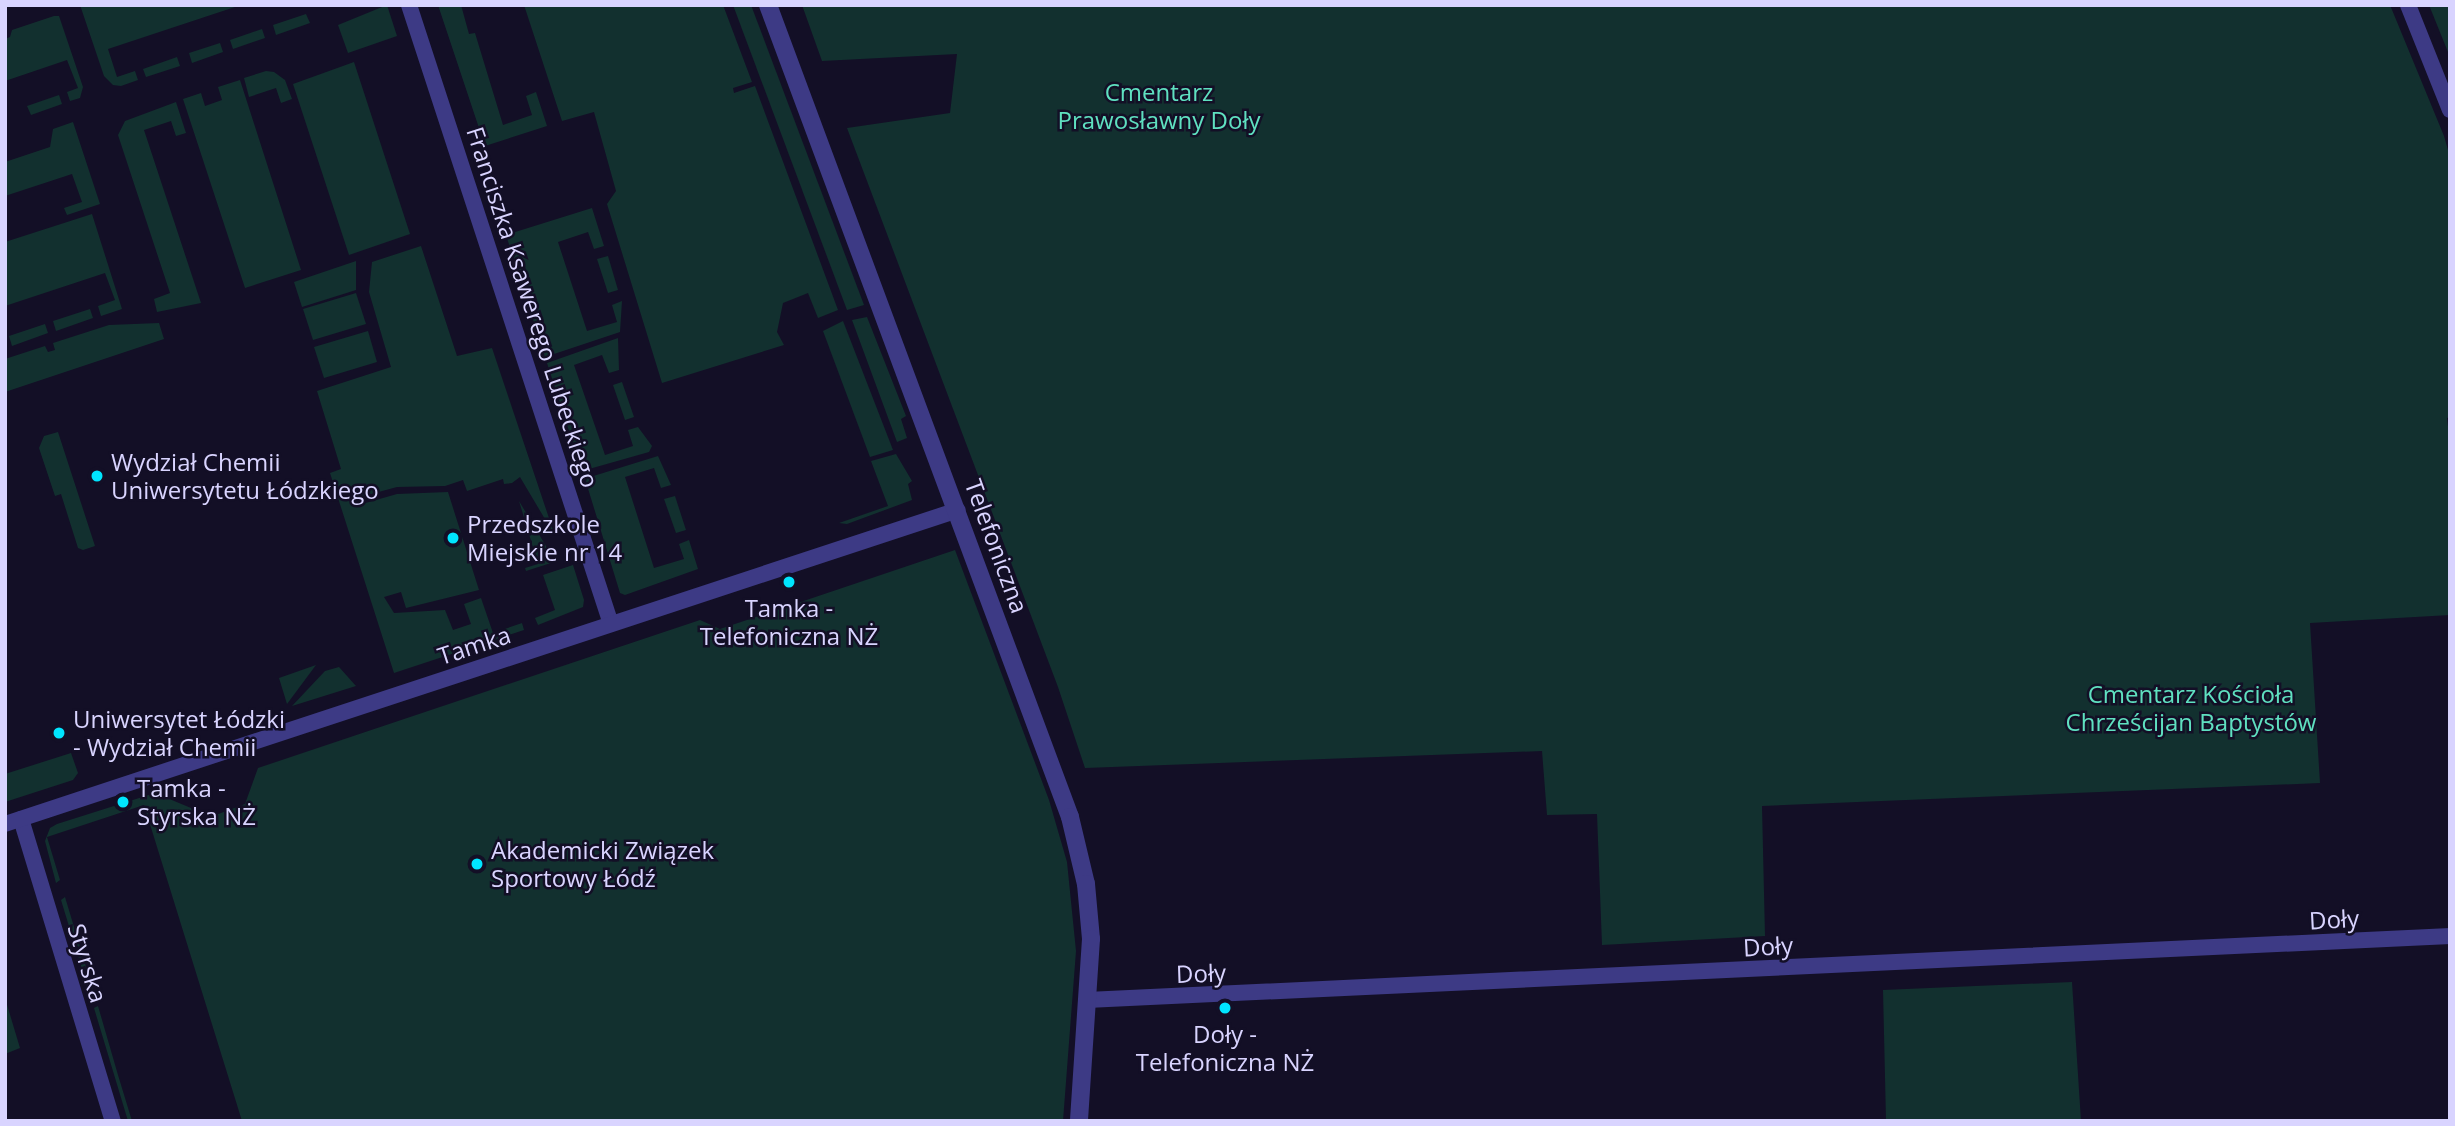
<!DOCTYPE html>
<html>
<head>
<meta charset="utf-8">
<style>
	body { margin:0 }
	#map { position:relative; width:2455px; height:1126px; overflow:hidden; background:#130f26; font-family:"Open Sans",sans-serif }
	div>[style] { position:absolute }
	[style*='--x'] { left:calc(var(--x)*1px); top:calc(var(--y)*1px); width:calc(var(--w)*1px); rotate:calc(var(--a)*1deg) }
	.green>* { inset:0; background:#12302f }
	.minor>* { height:16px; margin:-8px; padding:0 8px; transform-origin:8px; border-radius:8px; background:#3d3a85 }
	.tertiary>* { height:18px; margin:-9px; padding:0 9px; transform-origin:9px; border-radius:9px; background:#3d3a85 }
	.dots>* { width:19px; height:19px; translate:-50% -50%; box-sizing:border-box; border:4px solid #130f26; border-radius:50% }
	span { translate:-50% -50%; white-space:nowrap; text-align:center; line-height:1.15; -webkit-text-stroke:5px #130f26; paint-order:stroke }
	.park-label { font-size:24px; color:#5fe0c0 }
	.street-label { font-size:24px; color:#d9d4ff }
	.poi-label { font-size:24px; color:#d9d4ff }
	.left { translate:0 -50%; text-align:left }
	.frame { position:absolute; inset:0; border:7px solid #d9d4ff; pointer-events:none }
</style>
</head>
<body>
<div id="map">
	<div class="green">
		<i style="clip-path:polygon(80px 5px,102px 6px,241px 5px,108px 49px,117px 77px,135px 71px,138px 80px,121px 86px,113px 85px,104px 76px)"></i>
		<i style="clip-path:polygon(387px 5px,397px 36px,348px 53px,338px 25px)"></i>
		<i style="clip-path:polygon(438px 5px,461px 5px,469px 34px,475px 33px,503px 125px,532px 115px,526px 96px,536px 92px,547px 126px,485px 146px)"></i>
		<i style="clip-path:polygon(524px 5px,723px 5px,752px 82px,733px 88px,734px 93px,755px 86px,838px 310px,818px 318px,808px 293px,783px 303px,777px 332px,784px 345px,662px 383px,607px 204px,616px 191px,594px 112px,562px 121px)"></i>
		<i style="clip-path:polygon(733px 5px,751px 5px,864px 305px,847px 310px)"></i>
		<i style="clip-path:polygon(802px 5px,2390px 5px,2444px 136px,2450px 157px,2450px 417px,2447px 418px,2450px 444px,2450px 615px,2310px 623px,2320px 783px,1762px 806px,1765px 936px,1602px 945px,1597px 814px,1547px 815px,1542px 751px,1085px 768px,1058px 687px,847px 128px,950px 113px,957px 54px,822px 61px)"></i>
		<i style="clip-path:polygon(2429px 5px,2450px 5px,2450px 57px)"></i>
		<i style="clip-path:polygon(306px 14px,310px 23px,276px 35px,273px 25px)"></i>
		<i style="clip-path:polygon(54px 16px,59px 16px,83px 87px,80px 98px,70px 101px,67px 92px,78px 88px,67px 60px,5px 81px,5px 39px,10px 37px,12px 30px)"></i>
		<i style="clip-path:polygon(262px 29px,265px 38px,233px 49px,230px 40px)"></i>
		<i style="clip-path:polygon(220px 43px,223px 52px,192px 63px,189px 53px)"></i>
		<i style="clip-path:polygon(177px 57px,180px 66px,146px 77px,143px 69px)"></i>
		<i style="clip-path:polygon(354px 62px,410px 234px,349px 255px,293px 84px)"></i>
		<i style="clip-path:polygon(266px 71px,274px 72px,285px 80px,292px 99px,281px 103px,276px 88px,249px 97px,244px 78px)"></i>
		<i style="clip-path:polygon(240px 80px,301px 270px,245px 288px,183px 99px,201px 93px,205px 106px,222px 100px,218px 87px)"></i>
		<i style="clip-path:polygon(59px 95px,62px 104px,31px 115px,27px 106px)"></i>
		<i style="clip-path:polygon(176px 102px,186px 133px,176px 136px,171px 121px,144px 130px,201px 303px,157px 312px,154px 299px,170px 293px,118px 135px,125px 121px)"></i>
		<i style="clip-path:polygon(73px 122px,100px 204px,67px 215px,64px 208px,82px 202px,72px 174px,5px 196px,5px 162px,50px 147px,53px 129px)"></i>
		<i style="clip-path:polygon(592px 208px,604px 246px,594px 249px,588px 232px,558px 242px,587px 331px,617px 322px,612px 305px,622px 301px,620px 332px,545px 357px,506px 235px)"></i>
		<i style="clip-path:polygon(92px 214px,122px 309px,101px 316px,98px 306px,115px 300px,105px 273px,5px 306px,5px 242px)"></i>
		<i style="clip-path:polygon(421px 246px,457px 356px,492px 348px,555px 536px,520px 477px,512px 483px,504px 484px,503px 479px,467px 491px,463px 480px,445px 486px,397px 487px,360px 497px,362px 504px,397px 494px,448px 492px,479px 590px,406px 608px,401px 592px,384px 597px,394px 613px,445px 610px,453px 630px,471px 624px,464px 604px,481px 598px,493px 633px,522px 623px,524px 630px,394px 673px,330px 473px,341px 469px,317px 391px,391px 367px,369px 292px,372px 262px)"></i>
		<i style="clip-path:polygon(608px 256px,618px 290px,608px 293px,597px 259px)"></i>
		<i style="clip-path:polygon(356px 261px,356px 290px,302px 307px,294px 282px)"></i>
		<i style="clip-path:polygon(356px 293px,366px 324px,313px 340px,303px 309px)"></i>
		<i style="clip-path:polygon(90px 309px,93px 318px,56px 331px,53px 321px)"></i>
		<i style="clip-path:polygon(867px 317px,906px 416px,901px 419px,907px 438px,897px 442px,852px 320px)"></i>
		<i style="clip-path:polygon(843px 321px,893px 450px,870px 457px,823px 331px)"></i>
		<i style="clip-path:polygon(159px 323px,164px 339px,5px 392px,5px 359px,45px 346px,48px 352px,55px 350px,53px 343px,109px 325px)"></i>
		<i style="clip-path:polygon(45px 324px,48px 333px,12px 346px,9px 336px)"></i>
		<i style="clip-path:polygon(368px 331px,377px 362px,324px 378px,314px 347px)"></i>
		<i style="clip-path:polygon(618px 338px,619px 370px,609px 373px,602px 355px,574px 365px,605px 455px,633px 446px,628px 430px,638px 427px,652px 446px,649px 452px,582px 471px,547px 363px)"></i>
		<i style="clip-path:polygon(622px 382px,634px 417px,625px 420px,613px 385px)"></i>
		<i style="clip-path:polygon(58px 432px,95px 546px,83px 550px,78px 548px,61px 494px,55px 496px,39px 448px,44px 436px)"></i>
		<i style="clip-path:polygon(896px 454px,912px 481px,908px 484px,912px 500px,847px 524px,839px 523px,888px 506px,871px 461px)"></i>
		<i style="clip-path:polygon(658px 456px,671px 485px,661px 488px,654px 468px,625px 477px,654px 568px,684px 559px,679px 544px,689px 540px,698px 569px,625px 595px,620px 593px,586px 482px,587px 478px)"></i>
		<i style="clip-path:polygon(675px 496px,686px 530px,676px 533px,664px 499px)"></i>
		<i style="clip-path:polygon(519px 501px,546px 546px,551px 563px,526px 571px,525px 568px,538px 564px)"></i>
		<i style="clip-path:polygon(955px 550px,1049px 800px,1067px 862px,1076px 951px,1063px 1121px,242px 1121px,144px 805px,47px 837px,60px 880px,56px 883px,45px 841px,50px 828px,57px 824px,155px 793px,191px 808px,197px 822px,245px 804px,258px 768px,700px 620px,720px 629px)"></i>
		<i style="clip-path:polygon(573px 565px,584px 600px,583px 607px,538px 625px,535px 618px,555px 610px,543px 575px)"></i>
		<i style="clip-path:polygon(316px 665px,287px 704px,279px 678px)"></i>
		<i style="clip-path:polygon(339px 667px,356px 686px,292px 706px,325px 671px)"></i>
		<i style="clip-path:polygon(71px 753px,78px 773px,73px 780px,5px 802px,5px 774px)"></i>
		<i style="clip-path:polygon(65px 897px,93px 990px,89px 992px,61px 900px)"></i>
		<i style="clip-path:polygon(2072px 982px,2081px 1121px,1874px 1121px,1886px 1120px,1883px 990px)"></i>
		<i style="clip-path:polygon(5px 998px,20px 1048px,5px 1054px)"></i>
		<i style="clip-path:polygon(98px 1006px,118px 1075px,132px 1121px,128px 1121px,94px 1008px)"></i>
	</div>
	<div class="minor">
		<i style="--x:409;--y:5;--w:651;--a:71.93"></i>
		<i style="--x:2408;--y:5;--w:113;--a:68.2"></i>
		<i style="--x:21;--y:819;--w:316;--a:73.1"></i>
		<i style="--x:5;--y:824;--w:1003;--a:-18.24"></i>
		<i style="--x:1087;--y:1000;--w:1365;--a:-2.69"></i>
	</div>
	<div class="tertiary">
		<i style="--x:768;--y:5;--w:866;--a:69.6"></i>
		<i style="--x:1070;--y:817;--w:69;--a:76.6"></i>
		<i style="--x:1086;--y:884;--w:55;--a:84.8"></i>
		<i style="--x:1091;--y:939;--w:182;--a:93.8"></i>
	</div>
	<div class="dots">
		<i style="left:97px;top:476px;background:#00e5ff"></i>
		<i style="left:453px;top:538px;background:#00e5ff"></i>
		<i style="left:789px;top:582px;background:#00e5ff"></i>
		<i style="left:59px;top:733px;background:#00e5ff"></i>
		<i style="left:123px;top:802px;background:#00e5ff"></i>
		<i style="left:477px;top:864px;background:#00e5ff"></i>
		<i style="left:1225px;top:1008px;background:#00e5ff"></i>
	</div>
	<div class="park-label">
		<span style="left:1159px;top:106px">Cmentarz<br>Prawosławny Doły</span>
		<span style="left:2191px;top:708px">Cmentarz Kościoła<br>Chrześcijan Baptystów</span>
	</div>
	<div class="street-label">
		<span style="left:533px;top:307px;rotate:72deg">Franciszka Ksawerego Lubeckiego</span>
		<span style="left:997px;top:546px;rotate:70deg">Telefoniczna</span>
		<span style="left:474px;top:645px;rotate:-18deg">Tamka</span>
		<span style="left:2334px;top:919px;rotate:-3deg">Doły</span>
		<span style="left:1768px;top:946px;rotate:-3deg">Doły</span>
		<span style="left:88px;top:963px;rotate:73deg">Styrska</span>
		<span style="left:1201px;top:973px;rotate:-2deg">Doły</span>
	</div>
	<div class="poi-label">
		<span class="left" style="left:111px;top:476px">Wydział Chemii<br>Uniwersytetu Łódzkiego</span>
		<span class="left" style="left:467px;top:538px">Przedszkole<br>Miejskie nr 14</span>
		<span style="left:789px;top:622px">Tamka -<br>Telefoniczna NŻ</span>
		<span class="left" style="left:73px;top:733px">Uniwersytet Łódzki<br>- Wydział Chemii</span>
		<span class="left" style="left:137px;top:802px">Tamka -<br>Styrska NŻ</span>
		<span class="left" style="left:491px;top:864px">Akademicki Związek<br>Sportowy Łódź</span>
		<span style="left:1225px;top:1048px">Doły -<br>Telefoniczna NŻ</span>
	</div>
	<div class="frame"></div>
</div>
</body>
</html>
